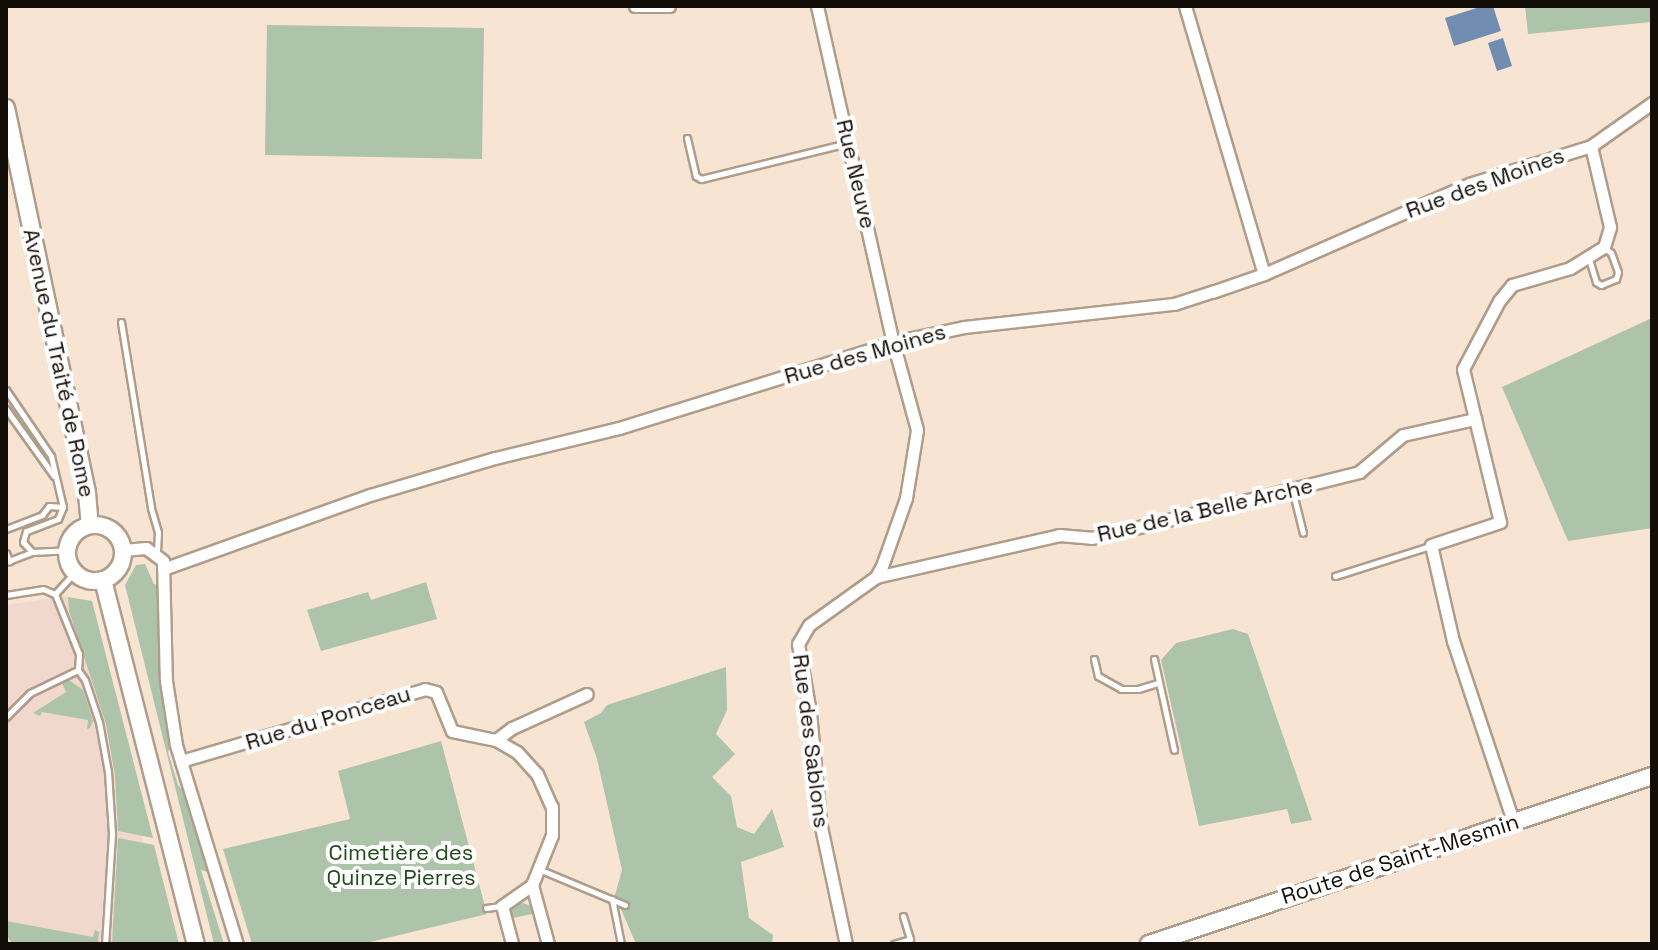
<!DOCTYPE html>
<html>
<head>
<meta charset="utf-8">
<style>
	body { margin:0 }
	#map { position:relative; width:1658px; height:950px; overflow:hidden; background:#f8e4d2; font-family:"Space Grotesk",sans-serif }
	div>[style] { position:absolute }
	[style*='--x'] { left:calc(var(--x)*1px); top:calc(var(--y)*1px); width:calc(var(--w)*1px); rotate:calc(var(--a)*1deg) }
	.commercial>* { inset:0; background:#f0d8ce }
	.green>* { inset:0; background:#adc3aa }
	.water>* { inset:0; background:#718db1 }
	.roads { filter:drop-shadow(2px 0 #af9d8b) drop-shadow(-2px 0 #af9d8b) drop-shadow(0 2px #af9d8b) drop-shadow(0 -2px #af9d8b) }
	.lane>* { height:5px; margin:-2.5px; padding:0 2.5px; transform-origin:2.5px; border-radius:2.5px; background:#fff }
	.street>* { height:11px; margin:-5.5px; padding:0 5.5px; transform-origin:5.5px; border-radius:5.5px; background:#fff }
	.secondary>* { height:16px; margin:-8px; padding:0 8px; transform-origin:8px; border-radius:8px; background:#fff }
	.secondary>.ring { margin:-8px; padding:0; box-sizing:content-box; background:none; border:16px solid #fff; border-radius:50% }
	span { translate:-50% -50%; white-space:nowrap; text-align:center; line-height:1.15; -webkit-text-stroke:8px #fff; paint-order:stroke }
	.street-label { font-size:22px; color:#130d07 }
	.park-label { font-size:22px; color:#1e4b19 }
	.frame { position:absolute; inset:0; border:8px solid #130d07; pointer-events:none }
</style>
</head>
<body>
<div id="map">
	<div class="commercial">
		<i style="clip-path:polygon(67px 596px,77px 600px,171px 944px,6px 944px,6px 605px)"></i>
	</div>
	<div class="green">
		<i style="clip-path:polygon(1525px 6px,1652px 6px,1652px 22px,1528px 34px)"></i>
		<i style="clip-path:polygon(267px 25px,484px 28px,482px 159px,265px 155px)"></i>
		<i style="clip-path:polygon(1652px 318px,1652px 528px,1568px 541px,1502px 387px)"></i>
		<i style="clip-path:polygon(145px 564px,154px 584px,159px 586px,171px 744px,168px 752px,178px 785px,186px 794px,211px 873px,201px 870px,224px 944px,214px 944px,125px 585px,136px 565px)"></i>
		<i style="clip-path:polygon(426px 582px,437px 619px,321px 651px,307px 610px,368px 592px,371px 600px)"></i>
		<i style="clip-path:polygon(68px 597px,92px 601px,153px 838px,118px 831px,115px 776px,106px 724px,69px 611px)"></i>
		<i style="clip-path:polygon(1233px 629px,1248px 634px,1312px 820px,1291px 824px,1287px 809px,1199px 826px,1161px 660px,1176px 643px)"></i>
		<i style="clip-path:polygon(726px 667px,727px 710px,716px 734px,735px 754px,712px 777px,731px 796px,737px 827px,754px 834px,772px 809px,784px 847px,741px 862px,749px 918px,773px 935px,772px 944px,636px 944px,615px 895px,622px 870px,597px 759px,584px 722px,601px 713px,607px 705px)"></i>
		<i style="clip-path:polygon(69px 680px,83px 690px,93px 721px,90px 728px,87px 729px,88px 720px,42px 712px,40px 716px,33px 713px,66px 692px,61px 681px)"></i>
		<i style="clip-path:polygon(441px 741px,487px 914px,362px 944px,252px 944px,223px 849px,350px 819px,338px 771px)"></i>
		<i style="clip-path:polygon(118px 838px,154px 845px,179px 944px,112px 944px)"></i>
		<i style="clip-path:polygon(523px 903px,534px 907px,536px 913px,509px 919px,510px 907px)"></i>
		<i style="clip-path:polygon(6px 921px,93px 937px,95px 930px,99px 932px,98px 944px,13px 944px,6px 935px)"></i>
	</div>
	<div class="water">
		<i style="clip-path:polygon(1483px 6px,1493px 6px,1501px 31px,1454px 46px,1445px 18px)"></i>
		<i style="clip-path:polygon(1503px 38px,1512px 66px,1497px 71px,1488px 43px)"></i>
	</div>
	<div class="roads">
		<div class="lane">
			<i style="--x:687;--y:138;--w:39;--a:77"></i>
			<i style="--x:696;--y:176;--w:6;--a:31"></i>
			<i style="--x:701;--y:179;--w:151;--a:-13.8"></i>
			<i style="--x:1589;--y:259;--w:24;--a:73"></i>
			<i style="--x:1596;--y:282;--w:6;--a:31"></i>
			<i style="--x:1601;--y:285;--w:16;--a:-22"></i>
			<i style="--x:1616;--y:279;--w:7;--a:-74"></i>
			<i style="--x:1618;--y:272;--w:20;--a:-110"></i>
			<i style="--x:1611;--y:253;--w:9;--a:-139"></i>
			<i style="--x:121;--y:322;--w:188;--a:80.8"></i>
			<i style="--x:151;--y:508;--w:25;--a:74"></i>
			<i style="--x:158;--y:532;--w:21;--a:93"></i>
			<i style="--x:6;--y:390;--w:80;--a:55.7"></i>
			<i style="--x:51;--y:456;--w:52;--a:76.8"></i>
			<i style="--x:6;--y:409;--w:82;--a:54.4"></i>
			<i style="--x:1292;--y:489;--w:45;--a:76"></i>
			<i style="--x:6;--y:529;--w:39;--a:-21"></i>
			<i style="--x:42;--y:515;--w:11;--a:-52"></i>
			<i style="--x:49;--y:506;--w:14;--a:4"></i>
			<i style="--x:63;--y:507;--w:13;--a:113"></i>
			<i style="--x:58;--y:519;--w:34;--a:159"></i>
			<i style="--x:26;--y:531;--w:11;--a:105"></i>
			<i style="--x:23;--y:542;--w:13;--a:48"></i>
			<i style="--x:6;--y:553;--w:9;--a:69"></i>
			<i style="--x:6;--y:562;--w:28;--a:-21"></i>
			<i style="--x:32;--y:552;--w:35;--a:-3"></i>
			<i style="--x:1335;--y:576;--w:100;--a:-17.5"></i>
			<i style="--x:6;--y:595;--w:37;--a:-9"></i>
			<i style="--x:43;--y:589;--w:13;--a:23"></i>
			<i style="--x:55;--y:594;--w:30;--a:-48"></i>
			<i style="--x:1094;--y:659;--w:17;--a:77"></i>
			<i style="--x:1098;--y:676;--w:26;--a:29"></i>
			<i style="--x:1121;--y:689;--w:17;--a:0"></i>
			<i style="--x:1138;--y:689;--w:21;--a:-17"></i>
			<i style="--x:1154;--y:659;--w:93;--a:77.6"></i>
			<i style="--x:78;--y:670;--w:12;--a:55"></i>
			<i style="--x:85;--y:680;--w:44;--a:71.6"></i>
			<i style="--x:99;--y:722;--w:51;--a:79.8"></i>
			<i style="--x:108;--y:772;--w:62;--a:86.3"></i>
			<i style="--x:112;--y:834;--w:110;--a:93.6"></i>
			<i style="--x:6;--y:717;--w:34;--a:-45"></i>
			<i style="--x:30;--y:693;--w:53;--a:-25.6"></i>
			<i style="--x:78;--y:670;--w:16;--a:-86"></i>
			<i style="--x:79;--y:654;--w:65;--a:-111.8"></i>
			<i style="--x:541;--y:870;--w:91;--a:22.6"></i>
			<i style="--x:612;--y:899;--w:46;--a:78.7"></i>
			<i style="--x:486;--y:908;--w:15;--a:-8"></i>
			<i style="--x:894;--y:944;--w:17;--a:-17"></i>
			<i style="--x:910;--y:939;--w:24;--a:-107"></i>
		</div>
		<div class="street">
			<i style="--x:635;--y:6;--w:34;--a:0"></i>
			<i style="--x:817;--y:6;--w:344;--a:77.3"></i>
			<i style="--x:893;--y:342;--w:91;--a:74.7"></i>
			<i style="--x:917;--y:430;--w:69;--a:99.2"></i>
			<i style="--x:906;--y:498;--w:72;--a:109.4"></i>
			<i style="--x:882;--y:566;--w:13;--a:119"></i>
			<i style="--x:876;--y:577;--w:82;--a:144.4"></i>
			<i style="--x:809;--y:625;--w:22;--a:120"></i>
			<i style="--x:798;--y:644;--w:69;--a:80"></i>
			<i style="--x:810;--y:712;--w:110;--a:84.8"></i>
			<i style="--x:820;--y:822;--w:125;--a:78"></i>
			<i style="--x:1185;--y:6;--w:279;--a:73.6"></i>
			<i style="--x:123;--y:550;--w:23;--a:-5"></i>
			<i style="--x:146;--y:548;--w:21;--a:37"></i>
			<i style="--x:163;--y:561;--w:120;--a:88.6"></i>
			<i style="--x:166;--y:681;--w:65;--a:81.1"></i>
			<i style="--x:176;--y:745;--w:208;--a:73"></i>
			<i style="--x:163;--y:569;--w:220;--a:-19.7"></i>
			<i style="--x:370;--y:495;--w:130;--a:-16.5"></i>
			<i style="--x:495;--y:458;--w:128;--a:-13.6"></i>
			<i style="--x:619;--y:428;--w:293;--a:-17.3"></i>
			<i style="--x:899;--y:341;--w:66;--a:-12.2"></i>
			<i style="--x:964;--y:327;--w:211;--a:-6.3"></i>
			<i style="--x:1174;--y:304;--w:40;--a:-18"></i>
			<i style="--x:1212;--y:292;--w:55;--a:-19.1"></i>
			<i style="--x:1264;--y:274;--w:224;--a:-23.7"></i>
			<i style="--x:1469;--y:184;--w:128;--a:-17.3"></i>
			<i style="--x:1591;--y:146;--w:75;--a:-35.2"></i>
			<i style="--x:876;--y:577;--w:188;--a:-12.9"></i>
			<i style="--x:1059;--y:535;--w:32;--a:5"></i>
			<i style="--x:1091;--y:538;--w:16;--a:-11"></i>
			<i style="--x:1107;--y:535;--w:260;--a:-14"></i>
			<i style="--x:1359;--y:472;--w:57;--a:-40.1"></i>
			<i style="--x:1403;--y:435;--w:74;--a:-12.5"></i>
			<i style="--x:496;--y:740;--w:20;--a:-37"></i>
			<i style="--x:512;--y:728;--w:82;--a:-24.4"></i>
			<i style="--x:181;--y:761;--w:254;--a:-16.4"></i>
			<i style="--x:425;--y:689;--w:11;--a:15"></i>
			<i style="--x:436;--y:692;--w:42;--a:67.7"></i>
			<i style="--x:452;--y:731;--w:45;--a:11.6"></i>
			<i style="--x:496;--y:740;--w:24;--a:30"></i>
			<i style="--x:517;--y:752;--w:30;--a:48"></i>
			<i style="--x:537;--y:774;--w:36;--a:66"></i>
			<i style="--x:552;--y:807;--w:28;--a:90"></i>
			<i style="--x:552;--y:835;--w:54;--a:111.8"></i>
			<i style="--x:532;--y:885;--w:37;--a:145"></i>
			<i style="--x:502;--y:906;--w:39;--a:75"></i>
			<i style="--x:1513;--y:821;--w:190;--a:-108.4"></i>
			<i style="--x:1453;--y:641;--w:98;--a:-102.9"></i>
			<i style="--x:1431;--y:545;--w:73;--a:-18.4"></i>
			<i style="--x:1500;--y:522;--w:157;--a:-103.6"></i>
			<i style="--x:1463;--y:369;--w:77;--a:-62.1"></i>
			<i style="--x:1499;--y:301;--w:21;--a:-51"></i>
			<i style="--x:1512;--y:285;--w:60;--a:-16.3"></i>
			<i style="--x:1570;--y:268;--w:40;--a:-32"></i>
			<i style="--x:1604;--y:247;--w:21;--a:-73"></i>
			<i style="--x:1610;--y:227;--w:83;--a:-103.2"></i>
			<i style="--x:532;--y:885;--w:61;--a:74.8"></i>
		</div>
		<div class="secondary">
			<i style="--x:6;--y:108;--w:393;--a:78.1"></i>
			<i style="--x:87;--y:493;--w:32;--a:85"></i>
			<i class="ring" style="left:67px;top:525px;width:40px;height:40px"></i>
			<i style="--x:103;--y:580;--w:376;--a:75.7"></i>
			<i style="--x:1149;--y:944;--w:530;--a:-18.47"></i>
		</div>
	</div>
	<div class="street-label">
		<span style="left:856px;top:174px;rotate:77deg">Rue Neuve</span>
		<span style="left:1485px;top:183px;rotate:-20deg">Rue des Moines</span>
		<span style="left:865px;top:354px;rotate:-16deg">Rue des Moines</span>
		<span style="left:59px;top:363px;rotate:78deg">Avenue du Traité de Rome</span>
		<span style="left:1205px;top:510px;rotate:-13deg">Rue de la Belle Arche</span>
		<span style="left:328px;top:718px;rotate:-17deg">Rue du Ponceau</span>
		<span style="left:811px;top:741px;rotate:83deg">Rue des Sablons</span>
		<span style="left:1400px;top:859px;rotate:-18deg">Route de Saint-Mesmin</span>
	</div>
	<div class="park-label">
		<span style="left:401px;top:865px">Cimetière des<br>Quinze Pierres</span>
	</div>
	<div class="frame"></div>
</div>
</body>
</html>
